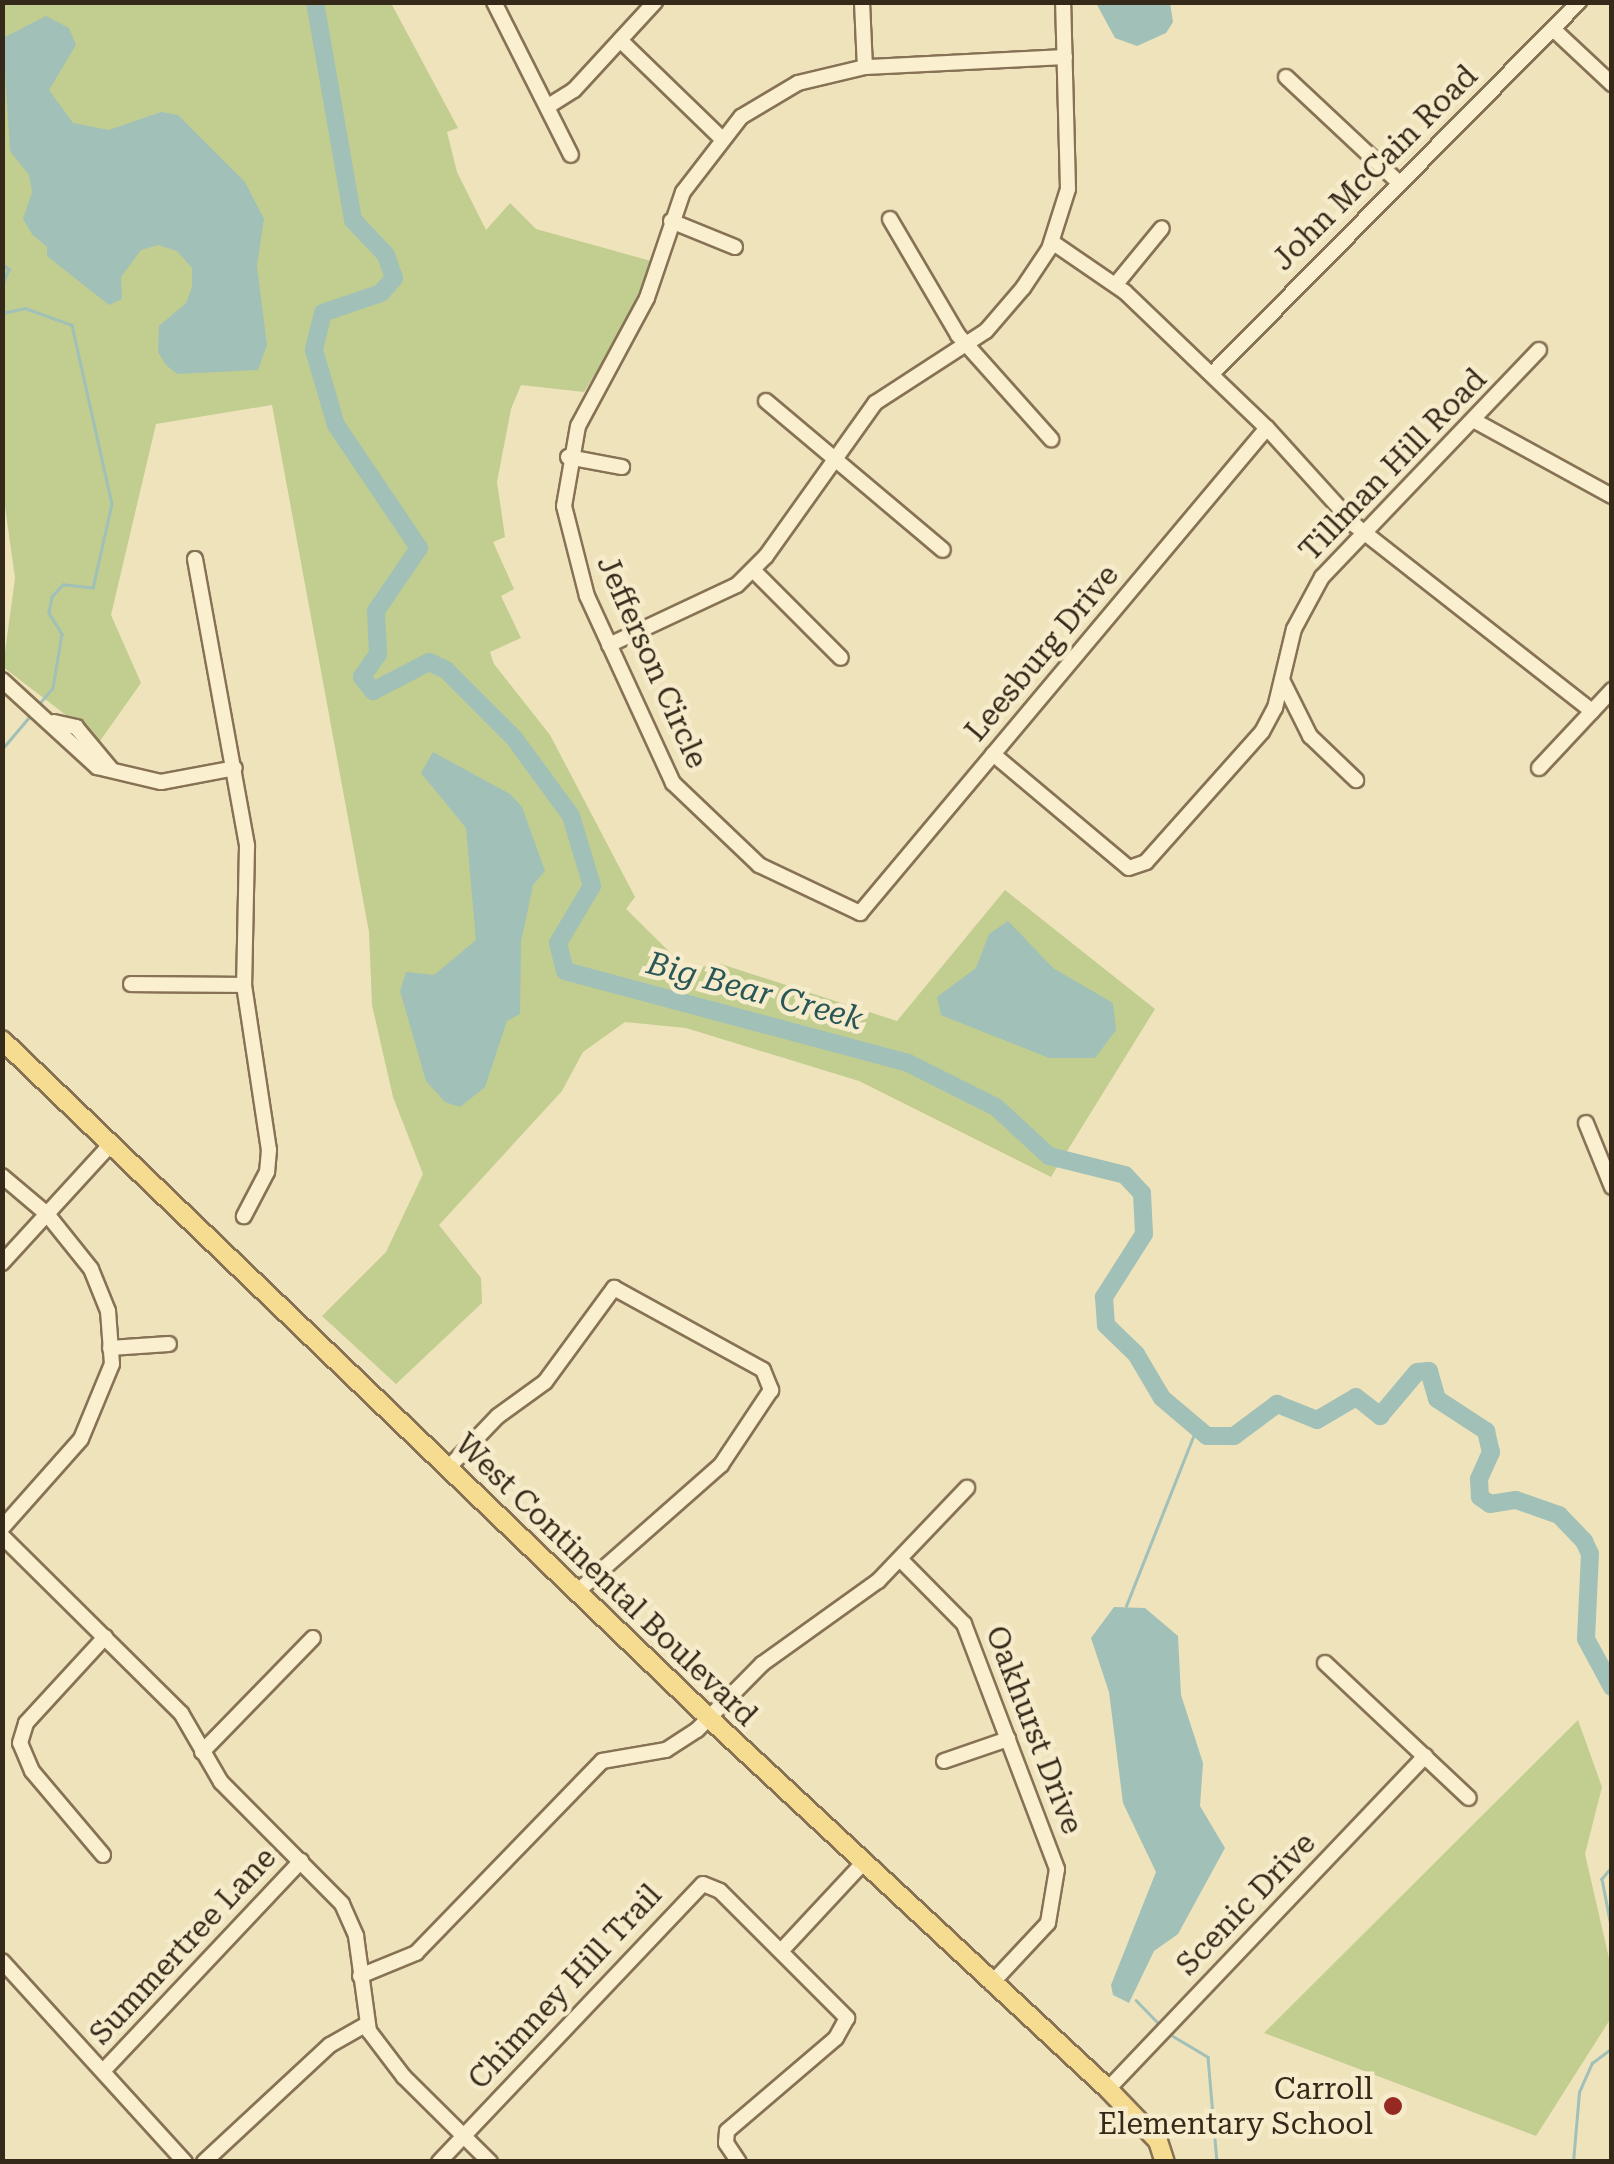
<!DOCTYPE html>
<html>
<head>
<meta charset="utf-8">
<style>
	body { margin:0 }
	#map { position:relative; width:1614px; height:2164px; overflow:hidden; background:#efe3bc; font-family:"Roboto Serif",serif }
	div>[style] { position:absolute }
	[style*='--x'] { left:calc(var(--x)*1px); top:calc(var(--y)*1px); width:calc(var(--w)*1px); rotate:calc(var(--a)*1deg) }
	.green>* { inset:0; background:#c2cd90 }
	.water>* { inset:0; background:#a0c0b8 }
	.stream>* { height:2.5px; margin:-1.25px; padding:0 1.25px; transform-origin:1.25px; border-radius:1.25px; background:#a0c0b8 }
	.river>* { height:18px; margin:-9px; padding:0 9px; transform-origin:9px; border-radius:9px; background:#a0c0b8 }
	.roads { filter:drop-shadow(2px 0 #877255) drop-shadow(-2px 0 #877255) drop-shadow(0 2px #877255) drop-shadow(0 -2px #877255) }
	.minor>* { height:14px; margin:-7px; padding:0 7px; transform-origin:7px; border-radius:7px; background:#faf0cf }
	.major>* { height:18px; margin:-9px; padding:0 9px; transform-origin:9px; border-radius:9px; background:#f5dc90 }
	.dots>* { width:28px; height:28px; translate:-50% -50%; box-sizing:border-box; border:5px solid #f6eccb; border-radius:50% }
	span { translate:-50% -50%; white-space:nowrap; text-align:center; line-height:1.15; -webkit-text-stroke:9px #f6eccb; paint-order:stroke }
	.street-label { font-size:30px; color:#35291a }
	.poi-label { font-size:30px; color:#35291a }
	.right { translate:-100% -50%; text-align:right }
	.water-label { font-size:32px; color:#295656; font-style:italic }
	.frame { position:absolute; inset:0; border:5px solid #35291a; pointer-events:none }
</style>
</head>
<body>
<div id="map">
	<div class="green">
		<i style="clip-path:polygon(3px 3px,391px 3px,458px 128px,447px 132px,457px 172px,486px 230px,510px 203px,536px 229px,651px 261px,646px 293px,584px 392px,521px 385px,511px 409px,497px 482px,505px 537px,493px 542px,514px 589px,501px 596px,521px 638px,490px 652px,494px 664px,550px 735px,635px 897px,626px 909px,687px 969px,721px 964px,897px 1021px,1005px 890px,1155px 1009px,1051px 1177px,859px 1081px,686px 1028px,625px 1022px,583px 1052px,562px 1091px,439px 1225px,481px 1278px,482px 1303px,396px 1384px,322px 1316px,386px 1252px,423px 1174px,393px 1097px,372px 1005px,369px 932px,272px 405px,156px 424px,111px 615px,141px 683px,100px 741px,3px 667px,15px 578px,2px 485px)"></i>
		<i style="clip-path:polygon(1578px 1720px,1602px 1787px,1585px 1854px,1611px 1967px,1611px 2018px,1536px 2136px,1264px 2033px)"></i>
	</div>
	<div class="water">
		<i style="clip-path:polygon(1096px 3px,1170px 3px,1173px 22px,1166px 33px,1137px 46px,1115px 38px)"></i>
		<i style="clip-path:polygon(46px 16px,69px 28px,76px 45px,49px 90px,73px 123px,109px 130px,161px 112px,178px 115px,245px 182px,264px 219px,257px 266px,267px 345px,258px 370px,177px 374px,166px 365px,158px 352px,159px 326px,186px 303px,192px 287px,192px 268px,177px 251px,158px 245px,141px 250px,121px 277px,122px 299px,109px 305px,47px 256px,47px 247px,32px 234px,23px 219px,32px 192px,29px 175px,10px 151px,3px 38px)"></i>
		<i style="clip-path:polygon(433px 752px,510px 794px,522px 807px,545px 871px,533px 885px,521px 942px,520px 1014px,507px 1021px,485px 1087px,460px 1107px,445px 1102px,426px 1081px,400px 991px,406px 972px,434px 975px,476px 940px,466px 828px,421px 773px)"></i>
		<i style="clip-path:polygon(1008px 921px,1053px 968px,1113px 1003px,1116px 1030px,1095px 1058px,1049px 1058px,941px 1015px,937px 997px,976px 968px,989px 934px)"></i>
		<i style="clip-path:polygon(1114px 1607px,1145px 1608px,1178px 1636px,1181px 1695px,1203px 1763px,1200px 1806px,1225px 1848px,1178px 1934px,1154px 1951px,1129px 2003px,1113px 1995px,1111px 1985px,1156px 1872px,1123px 1803px,1109px 1692px,1091px 1638px)"></i>
	</div>
	<div class="stream">
		<i style="--x:2;--y:264;--w:9;--a:36"></i>
		<i style="--x:9;--y:269;--w:18;--a:112"></i>
		<i style="--x:2;--y:313;--w:24;--a:-12"></i>
		<i style="--x:25;--y:308;--w:50;--a:19.9"></i>
		<i style="--x:72;--y:325;--w:183;--a:77.4"></i>
		<i style="--x:112;--y:504;--w:86;--a:102.7"></i>
		<i style="--x:93;--y:588;--w:30;--a:-174"></i>
		<i style="--x:63;--y:585;--w:16;--a:133"></i>
		<i style="--x:52;--y:597;--w:16;--a:101"></i>
		<i style="--x:49;--y:613;--w:25;--a:58"></i>
		<i style="--x:62;--y:634;--w:55;--a:99.5"></i>
		<i style="--x:53;--y:688;--w:23;--a:130"></i>
		<i style="--x:2;--y:749;--w:43;--a:-49.7"></i>
		<i style="--x:1126;--y:1606;--w:190;--a:-68.4"></i>
		<i style="--x:1612;--y:1867;--w:16;--a:130"></i>
		<i style="--x:1602;--y:1879;--w:53;--a:79.1"></i>
		<i style="--x:1136;--y:2000;--w:33;--a:46"></i>
		<i style="--x:1173;--y:2036;--w:41;--a:31"></i>
		<i style="--x:1208;--y:2057;--w:105;--a:85.1"></i>
		<i style="--x:1573;--y:2162;--w:70;--a:-85.1"></i>
		<i style="--x:1579;--y:2092;--w:32;--a:-66"></i>
		<i style="--x:1592;--y:2063;--w:25;--a:-37"></i>
	</div>
	<div class="river">
		<i style="--x:315;--y:2;--w:221;--a:80.1"></i>
		<i style="--x:353;--y:220;--w:48;--a:46.7"></i>
		<i style="--x:386;--y:255;--w:24;--a:71"></i>
		<i style="--x:394;--y:278;--w:20;--a:131"></i>
		<i style="--x:381;--y:293;--w:61;--a:161"></i>
		<i style="--x:323;--y:313;--w:38;--a:104"></i>
		<i style="--x:314;--y:350;--w:78;--a:73.7"></i>
		<i style="--x:336;--y:425;--w:148;--a:56"></i>
		<i style="--x:419;--y:548;--w:76;--a:124.3"></i>
		<i style="--x:376;--y:611;--w:43;--a:87.3"></i>
		<i style="--x:378;--y:654;--w:28;--a:125"></i>
		<i style="--x:362;--y:677;--w:18;--a:52"></i>
		<i style="--x:373;--y:691;--w:63;--a:-27.4"></i>
		<i style="--x:429;--y:662;--w:19;--a:25"></i>
		<i style="--x:446;--y:670;--w:96;--a:45"></i>
		<i style="--x:514;--y:738;--w:97;--a:53.8"></i>
		<i style="--x:571;--y:816;--w:73;--a:73.3"></i>
		<i style="--x:592;--y:886;--w:66;--a:120.8"></i>
		<i style="--x:558;--y:943;--w:29;--a:76"></i>
		<i style="--x:565;--y:971;--w:355;--a:15"></i>
		<i style="--x:908;--y:1063;--w:98;--a:26.6"></i>
		<i style="--x:996;--y:1107;--w:72;--a:42.8"></i>
		<i style="--x:1049;--y:1156;--w:78;--a:14"></i>
		<i style="--x:1125;--y:1175;--w:25;--a:47"></i>
		<i style="--x:1142;--y:1193;--w:41;--a:87.2"></i>
		<i style="--x:1144;--y:1234;--w:75;--a:122.4"></i>
		<i style="--x:1104;--y:1297;--w:28;--a:86"></i>
		<i style="--x:1106;--y:1325;--w:42;--a:44"></i>
		<i style="--x:1136;--y:1354;--w:51;--a:59.4"></i>
		<i style="--x:1162;--y:1398;--w:59;--a:40.2"></i>
		<i style="--x:1207;--y:1436;--w:27;--a:0"></i>
		<i style="--x:1234;--y:1436;--w:54;--a:-36.7"></i>
		<i style="--x:1277;--y:1404;--w:43;--a:21.8"></i>
		<i style="--x:1317;--y:1420;--w:45;--a:-30.5"></i>
		<i style="--x:1356;--y:1397;--w:31;--a:38"></i>
		<i style="--x:1380;--y:1416;--w:57;--a:-49.9"></i>
		<i style="--x:1417;--y:1372;--w:12;--a:-5"></i>
		<i style="--x:1429;--y:1371;--w:29;--a:74"></i>
		<i style="--x:1437;--y:1399;--w:59;--a:33.1"></i>
		<i style="--x:1486;--y:1431;--w:22;--a:77"></i>
		<i style="--x:1491;--y:1452;--w:30;--a:114"></i>
		<i style="--x:1479;--y:1479;--w:18;--a:87"></i>
		<i style="--x:1480;--y:1497;--w:12;--a:35"></i>
		<i style="--x:1490;--y:1504;--w:26;--a:-9"></i>
		<i style="--x:1516;--y:1500;--w:46;--a:19.2"></i>
		<i style="--x:1559;--y:1515;--w:36;--a:46"></i>
		<i style="--x:1584;--y:1541;--w:14;--a:65"></i>
		<i style="--x:1590;--y:1554;--w:85;--a:92.7"></i>
		<i style="--x:1586;--y:1639;--w:55;--a:61.6"></i>
	</div>
	<div class="roads">
		<div class="minor">
			<i style="--x:494;--y:2;--w:171;--a:63.3"></i>
			<i style="--x:862;--y:2;--w:65;--a:87.4"></i>
			<i style="--x:1553;--y:29;--w:81;--a:43"></i>
			<i style="--x:620;--y:40;--w:141;--a:44.1"></i>
			<i style="--x:1065;--y:57;--w:200;--a:177.1"></i>
			<i style="--x:865;--y:67;--w:69;--a:166.6"></i>
			<i style="--x:798;--y:83;--w:66;--a:149.2"></i>
			<i style="--x:741;--y:117;--w:95;--a:127.7"></i>
			<i style="--x:683;--y:192;--w:112;--a:108.8"></i>
			<i style="--x:647;--y:298;--w:145;--a:118.3"></i>
			<i style="--x:578;--y:426;--w:81;--a:99.9"></i>
			<i style="--x:564;--y:506;--w:93;--a:75.7"></i>
			<i style="--x:587;--y:596;--w:206;--a:65.3"></i>
			<i style="--x:673;--y:783;--w:119;--a:43.6"></i>
			<i style="--x:759;--y:865;--w:112;--a:25.4"></i>
			<i style="--x:860;--y:913;--w:633;--a:-50"></i>
			<i style="--x:1286;--y:77;--w:152;--a:43.1"></i>
			<i style="--x:550;--y:105;--w:28;--a:-32"></i>
			<i style="--x:574;--y:90;--w:120;--a:-47.4"></i>
			<i style="--x:890;--y:219;--w:134;--a:59.6"></i>
			<i style="--x:958;--y:335;--w:140;--a:48.2"></i>
			<i style="--x:671;--y:221;--w:69;--a:22.1"></i>
			<i style="--x:1052;--y:242;--w:88;--a:34.4"></i>
			<i style="--x:1125;--y:292;--w:197;--a:43.8"></i>
			<i style="--x:1267;--y:428;--w:132;--a:47.8"></i>
			<i style="--x:1356;--y:526;--w:300;--a:38.1"></i>
			<i style="--x:1116;--y:284;--w:72;--a:-50.6"></i>
			<i style="--x:1212;--y:374;--w:523;--a:-45.39"></i>
			<i style="--x:766;--y:401;--w:231;--a:40.1"></i>
			<i style="--x:1475;--y:421;--w:156;--a:28.7"></i>
			<i style="--x:568;--y:457;--w:55;--a:10.5"></i>
			<i style="--x:195;--y:559;--w:292;--a:79.7"></i>
			<i style="--x:247;--y:846;--w:139;--a:91.2"></i>
			<i style="--x:244;--y:985;--w:167;--a:81.4"></i>
			<i style="--x:269;--y:1150;--w:22;--a:95"></i>
			<i style="--x:267;--y:1172;--w:50;--a:117.6"></i>
			<i style="--x:753;--y:570;--w:124;--a:45"></i>
			<i style="--x:609;--y:645;--w:141;--a:-25.1"></i>
			<i style="--x:737;--y:585;--w:41;--a:-45"></i>
			<i style="--x:766;--y:556;--w:188;--a:-54.5"></i>
			<i style="--x:875;--y:403;--w:132;--a:-33"></i>
			<i style="--x:986;--y:331;--w:57;--a:-49.3"></i>
			<i style="--x:1023;--y:288;--w:47;--a:-56.3"></i>
			<i style="--x:1049;--y:249;--w:63;--a:-72.4"></i>
			<i style="--x:1068;--y:189;--w:187;--a:-91.5"></i>
			<i style="--x:2;--y:680;--w:129;--a:42.5"></i>
			<i style="--x:97;--y:767;--w:66;--a:13.2"></i>
			<i style="--x:161;--y:782;--w:75;--a:-10.7"></i>
			<i style="--x:1282;--y:680;--w:63;--a:63.4"></i>
			<i style="--x:1310;--y:736;--w:64;--a:43.7"></i>
			<i style="--x:54;--y:722;--w:23;--a:13"></i>
			<i style="--x:76;--y:727;--w:55;--a:50.2"></i>
			<i style="--x:993;--y:754;--w:177;--a:40"></i>
			<i style="--x:1129;--y:868;--w:18;--a:-19"></i>
			<i style="--x:1146;--y:862;--w:174;--a:-48.3"></i>
			<i style="--x:1262;--y:732;--w:27;--a:-62"></i>
			<i style="--x:1275;--y:708;--w:81;--a:-76.5"></i>
			<i style="--x:1294;--y:629;--w:59;--a:-61.7"></i>
			<i style="--x:1322;--y:577;--w:314;--a:-46.3"></i>
			<i style="--x:1539;--y:768;--w:107;--a:-46.9"></i>
			<i style="--x:131;--y:984;--w:113;--a:0.5"></i>
			<i style="--x:1586;--y:1123;--w:69;--a:67.9"></i>
			<i style="--x:2;--y:1176;--w:59;--a:40.2"></i>
			<i style="--x:47;--y:1214;--w:70;--a:51.3"></i>
			<i style="--x:91;--y:1269;--w:45;--a:68"></i>
			<i style="--x:108;--y:1311;--w:53;--a:85.7"></i>
			<i style="--x:112;--y:1364;--w:81;--a:112.5"></i>
			<i style="--x:81;--y:1439;--w:119;--a:131.6"></i>
			<i style="--x:2;--y:1263;--w:161;--a:-47.5"></i>
			<i style="--x:110;--y:1348;--w:59;--a:-3.9"></i>
			<i style="--x:450;--y:1466;--w:69;--a:-46.2"></i>
			<i style="--x:498;--y:1416;--w:58;--a:-35.9"></i>
			<i style="--x:545;--y:1382;--w:117;--a:-53.7"></i>
			<i style="--x:614;--y:1288;--w:170;--a:28.8"></i>
			<i style="--x:763;--y:1370;--w:22;--a:68"></i>
			<i style="--x:771;--y:1390;--w:90;--a:123.7"></i>
			<i style="--x:721;--y:1465;--w:189;--a:138.6"></i>
			<i style="--x:2;--y:1536;--w:252;--a:44.7"></i>
			<i style="--x:181;--y:1713;--w:80;--a:59.9"></i>
			<i style="--x:221;--y:1782;--w:172;--a:45.2"></i>
			<i style="--x:342;--y:1904;--w:35;--a:66"></i>
			<i style="--x:356;--y:1936;--w:96;--a:82.2"></i>
			<i style="--x:369;--y:2031;--w:58;--a:52.7"></i>
			<i style="--x:404;--y:2077;--w:121;--a:44.7"></i>
			<i style="--x:900;--y:1559;--w:91;--a:45.4"></i>
			<i style="--x:964;--y:1624;--w:262;--a:69.2"></i>
			<i style="--x:1057;--y:1869;--w:55;--a:99.5"></i>
			<i style="--x:1048;--y:1923;--w:83;--a:133.1"></i>
			<i style="--x:1325;--y:1663;--w:197;--a:43.2"></i>
			<i style="--x:202;--y:1752;--w:159;--a:-45.8"></i>
			<i style="--x:944;--y:1761;--w:68;--a:-19"></i>
			<i style="--x:103;--y:1855;--w:110;--a:-130.2"></i>
			<i style="--x:32;--y:1771;--w:30;--a:-113"></i>
			<i style="--x:20;--y:1743;--w:21;--a:-73"></i>
			<i style="--x:26;--y:1723;--w:117;--a:-47.4"></i>
			<i style="--x:782;--y:1950;--w:119;--a:-47"></i>
			<i style="--x:2;--y:1961;--w:272;--a:47.7"></i>
			<i style="--x:360;--y:1976;--w:61;--a:-22.3"></i>
			<i style="--x:416;--y:1953;--w:267;--a:-45.9"></i>
			<i style="--x:602;--y:1761;--w:65;--a:-9.8"></i>
			<i style="--x:666;--y:1750;--w:37;--a:-33"></i>
			<i style="--x:697;--y:1730;--w:93;--a:-45.4"></i>
			<i style="--x:762;--y:1664;--w:143;--a:-35.6"></i>
			<i style="--x:878;--y:1581;--w:129;--a:-46.3"></i>
			<i style="--x:105;--y:2069;--w:286;--a:-46.7"></i>
			<i style="--x:1108;--y:2089;--w:460;--a:-46.4"></i>
			<i style="--x:204;--y:2162;--w:172;--a:-42.9"></i>
			<i style="--x:330;--y:2045;--w:43;--a:-29.6"></i>
			<i style="--x:439;--y:2162;--w:383;--a:-46.5"></i>
			<i style="--x:703;--y:1884;--w:18;--a:22"></i>
			<i style="--x:720;--y:1891;--w:180;--a:45"></i>
			<i style="--x:847;--y:2018;--w:23;--a:119"></i>
			<i style="--x:836;--y:2038;--w:143;--a:139.5"></i>
			<i style="--x:727;--y:2131;--w:12;--a:95"></i>
			<i style="--x:726;--y:2143;--w:23;--a:56"></i>
		</div>
		<div class="major">
			<i style="--x:2;--y:1040;--w:980;--a:43.8"></i>
			<i style="--x:709;--y:1718;--w:545;--a:42.92"></i>
			<i style="--x:1108;--y:2089;--w:72;--a:46.1"></i>
			<i style="--x:1158;--y:2141;--w:22;--a:72"></i>
		</div>
	</div>
	<div class="dots">
		<i style="left:1393px;top:2106px;background:#972923"></i>
	</div>
	<div class="street-label">
		<span style="left:1375px;top:168px;rotate:-45deg">John McCain Road</span>
		<span style="left:1393px;top:465px;rotate:-46deg">Tillman Hill Road</span>
		<span style="left:1042px;top:653px;rotate:-50deg">Leesburg Drive</span>
		<span style="left:652px;top:662px;rotate:66deg">Jefferson Circle</span>
		<span style="left:606px;top:1580px;rotate:44deg">West Continental Boulevard</span>
		<span style="left:1034px;top:1730px;rotate:69deg">Oakhurst Drive</span>
		<span style="left:1246px;top:1904px;rotate:-46deg">Scenic Drive</span>
		<span style="left:183px;top:1946px;rotate:-47deg">Summertree Lane</span>
		<span style="left:565px;top:1987px;rotate:-47deg">Chimney Hill Trail</span>
	</div>
	<div class="poi-label">
		<span class="right" style="left:1373px;top:2106px">Carroll<br>Elementary School</span>
	</div>
	<div class="water-label">
		<span style="left:755px;top:991px;rotate:15deg">Big Bear Creek</span>
	</div>
	<div class="frame"></div>
</div>
</body>
</html>
